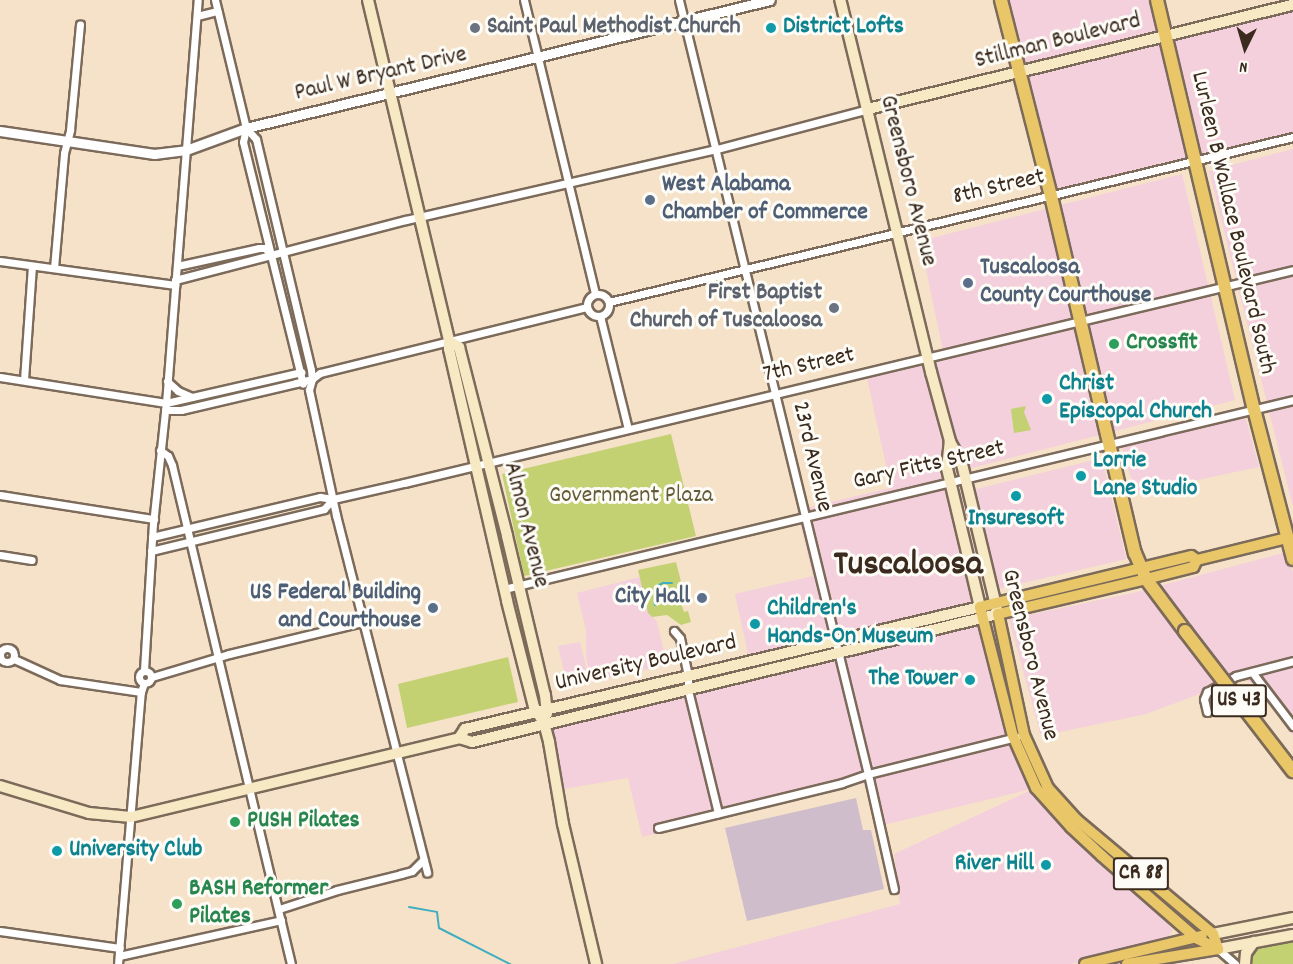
<!DOCTYPE html>
<html>
<head>
<meta charset="utf-8">
<style>
	body { margin:0 }
	#map { position:relative; width:1293px; height:964px; overflow:hidden; background:#f5e2c9; font-family:Dekko,sans-serif }
	div>[style] { position:absolute }
	[style*='--x'] { left:calc(var(--x)*1px); top:calc(var(--y)*1px); width:calc(var(--w)*1px); rotate:calc(var(--a)*1deg) }
	.built>* { inset:0; background:#f4cfdc }
	.industrial>* { inset:0; background:#d0bdcc }
	.green>* { inset:0; background:#c3d173 }
	.stream>* { height:2px; margin:-1px; padding:0 1px; transform-origin:1px; border-radius:1px; background:#40aebe }
	.roads { filter:drop-shadow(2px 0 #7c6a5a) drop-shadow(-2px 0 #7c6a5a) drop-shadow(0 2px #7c6a5a) drop-shadow(0 -2px #7c6a5a) }
	.minor>* { height:7px; margin:-3.5px; padding:0 3.5px; transform-origin:3.5px; border-radius:3.5px; background:#fff }
	.minor>.ring { margin:-3.5px; padding:0; box-sizing:content-box; background:none; border:7px solid #fff; border-radius:50% }
	.tertiary>* { height:9px; margin:-4.5px; padding:0 4.5px; transform-origin:4.5px; border-radius:4.5px; background:#fff }
	.secondary>* { height:10px; margin:-5px; padding:0 5px; transform-origin:5px; border-radius:5px; background:#f6e9c3 }
	.primary>* { height:10px; margin:-5px; padding:0 5px; transform-origin:5px; border-radius:5px; background:#e9c769 }
	.trunk>* { height:12px; margin:-6px; padding:0 6px; transform-origin:6px; border-radius:6px; background:#e9c769 }
	.bridges { filter:drop-shadow(2px 0 #7c6a5a) drop-shadow(-2px 0 #7c6a5a) drop-shadow(0 2px #7c6a5a) drop-shadow(0 -2px #7c6a5a) }
	.trunk-bridge>* { height:12px; margin:-6px; padding:0 6px; transform-origin:6px; border-radius:6px; background:#e9c769 }
	.dots>* { width:16px; height:16px; translate:-50% -50%; box-sizing:border-box; border:3px solid #fdfcf7; border-radius:50% }
	span { translate:-50% -50%; white-space:nowrap; text-align:center; line-height:1.15; -webkit-text-stroke:6px #fdfcf7; paint-order:stroke }
	.shield-label span { padding:2px 4px; background:#fdfcf7; border:2px solid; border-radius:4px; -webkit-text-stroke-width:0 }
	.shield-label { font-size:22px; color:#3b2a1e; font-weight:700 }
	.worship-label { font-size:24px; color:#5b616d; font-weight:700 }
	.left { translate:0 -50%; text-align:left }
	.right { translate:-100% -50%; text-align:right }
	.culture-label { font-size:24px; color:#0d838f; font-weight:700 }
	.street-label { font-size:24px; color:#3b2a1e }
	.service-label { font-size:24px; color:#4e5e75; font-weight:700 }
	.leisure-label { font-size:24px; color:#27864d; font-weight:700 }
	.park-label { font-size:24px; color:#645c38 }
	.town-label { font-size:36px; color:#3b2a1e; font-weight:700 }
	.north { position:absolute; left:1215px; top:18px; width:60px; height:60px; -webkit-text-stroke:4px #fdfcf7; paint-order:stroke; rotate:185deg; font-size:16px; font-weight:700; line-height:24px; text-align:center; color:#3b2a1e }
	.north::after { content:''; display:block; margin:auto; width:21px; height:27px; background:#3b2a1e; clip-path:polygon(50% 0,100% 100%,50% 72%,0 100%) }
</style>
</head>
<body>
<div id="map">
	<div class="built">
		<i style="clip-path:polygon(1003px 0,1157px 0,1166px 38px,1293px 5px,1293px 137px,1051px 196px)"></i>
		<i style="clip-path:polygon(1293px 149px,1293px 507px,1209px 171px)"></i>
		<i style="clip-path:polygon(1182px 174px,1235px 400px,956px 472px,1031px 789px,879px 826px,864px 783px,642px 837px,628px 778px,552px 791px,537px 704px,751px 667px,735px 594px,813px 576px,797px 510px,891px 488px,867px 378px,945px 360px,920px 241px)"></i>
		<i style="clip-path:polygon(1245px 416px,1259px 467px,1135px 493px,1122px 447px)"></i>
		<i style="clip-path:polygon(1102px 458px,1126px 559px,998px 589px,973px 490px)"></i>
		<i style="clip-path:polygon(1283px 553px,1293px 572px,1293px 735px,1254px 684px,1242px 678px,1146px 714px,1041px 736px,1009px 619px,1133px 593px)"></i>
		<i style="clip-path:polygon(640px 577px,648px 612px,657px 622px,667px 665px,592px 682px,586px 658px,586px 630px,577px 593px)"></i>
		<i style="clip-path:polygon(580px 642px,590px 683px,568px 688px,558px 646px)"></i>
		<i style="clip-path:polygon(1029px 791px,1164px 920px,1173px 930px,1166px 940px,1071px 964px,673px 964px,900px 904px,894px 854px)"></i>
	</div>
	<div class="industrial">
		<i style="clip-path:polygon(856px 798px,863px 830px,871px 830px,884px 889px,747px 921px,725px 828px)"></i>
	</div>
	<div class="green">
		<i style="clip-path:polygon(1026px 406px,1024px 412px,1031px 430px,1014px 433px,1011px 409px)"></i>
		<i style="clip-path:polygon(671px 434px,696px 536px,524px 576px,502px 474px)"></i>
		<i style="clip-path:polygon(676px 562px,686px 601px,681px 603px,684px 612px,688px 611px,691px 622px,681px 625px,667px 615px,652px 617px,648px 613px,638px 570px)"></i>
		<i style="clip-path:polygon(508px 657px,518px 702px,407px 728px,398px 684px)"></i>
		<i style="clip-path:polygon(1293px 938px,1293px 964px,1250px 964px,1250px 953px,1253px 948px)"></i>
	</div>
	<div class="stream">
		<i style="--x:656;--y:592;--w:6;--a:-81"></i>
		<i style="--x:657;--y:586;--w:7;--a:-27"></i>
		<i style="--x:663;--y:583;--w:9;--a:0"></i>
		<i style="--x:654;--y:597;--w:8;--a:83"></i>
		<i style="--x:409;--y:907;--w:28;--a:10"></i>
		<i style="--x:437;--y:912;--w:16;--a:83"></i>
		<i style="--x:439;--y:928;--w:80;--a:26.9"></i>
	</div>
	<div class="roads">
		<div class="minor">
			<i style="--x:215;--y:0;--w:132;--a:76.4"></i>
			<i style="--x:246;--y:128;--w:14;--a:102"></i>
			<i style="--x:243;--y:142;--w:249;--a:76.1"></i>
			<i style="--x:524;--y:0;--w:302;--a:76.4"></i>
			<i style="--x:679;--y:0;--w:797;--a:76.28"></i>
			<i style="--x:868;--y:774;--w:118;--a:77.3"></i>
			<i style="--x:197;--y:16;--w:21;--a:-14"></i>
			<i style="--x:246;--y:128;--w:15;--a:48"></i>
			<i style="--x:256;--y:139;--w:237;--a:76.6"></i>
			<i style="--x:311;--y:370;--w:9;--a:84"></i>
			<i style="--x:312;--y:379;--w:11;--a:105"></i>
			<i style="--x:309;--y:390;--w:128;--a:77.8"></i>
			<i style="--x:336;--y:515;--w:369;--a:75.7"></i>
			<i style="--x:0;--y:261;--w:177;--a:7.8"></i>
			<i style="--x:177;--y:266;--w:84;--a:-12.4"></i>
			<i style="--x:259;--y:248;--w:6;--a:0"></i>
			<i style="--x:265;--y:248;--w:8;--a:50"></i>
			<i style="--x:54;--y:268;--w:115;--a:-85"></i>
			<i style="--x:64;--y:153;--w:24;--a:-75"></i>
			<i style="--x:70;--y:130;--w:106;--a:-84.6"></i>
			<i style="--x:175;--y:280;--w:239;--a:-14.6"></i>
			<i style="--x:406;--y:220;--w:319;--a:-12.9"></i>
			<i style="--x:717;--y:149;--w:156;--a:-14.8"></i>
			<i class="ring" style="left:587px;top:294px;width:15px;height:15px"></i>
			<i style="--x:609;--y:302;--w:704;--a:-13.56"></i>
			<i style="--x:600;--y:316;--w:116;--a:76.1"></i>
			<i style="--x:0;--y:377;--w:168;--a:8.9"></i>
			<i style="--x:166;--y:403;--w:139;--a:-12.9"></i>
			<i style="--x:24;--y:380;--w:114;--a:-86"></i>
			<i style="--x:167;--y:381;--w:15;--a:42"></i>
			<i style="--x:178;--y:391;--w:15;--a:23"></i>
			<i style="--x:165;--y:410;--w:16;--a:0"></i>
			<i style="--x:181;--y:410;--w:118;--a:-13.2"></i>
			<i style="--x:296;--y:383;--w:16;--a:-14"></i>
			<i style="--x:312;--y:379;--w:10;--a:-37"></i>
			<i style="--x:320;--y:373;--w:275;--a:-13.9"></i>
			<i style="--x:160;--y:450;--w:10;--a:37"></i>
			<i style="--x:168;--y:456;--w:10;--a:66"></i>
			<i style="--x:172;--y:465;--w:513;--a:76.59"></i>
			<i style="--x:0;--y:495;--w:156;--a:8.9"></i>
			<i style="--x:152;--y:537;--w:173;--a:-13.4"></i>
			<i style="--x:320;--y:497;--w:13;--a:9"></i>
			<i style="--x:333;--y:499;--w:73;--a:-12.7"></i>
			<i style="--x:404;--y:483;--w:914;--a:-13.47"></i>
			<i style="--x:151;--y:551;--w:178;--a:-13.6"></i>
			<i style="--x:324;--y:509;--w:13;--a:-48"></i>
			<i style="--x:0;--y:555;--w:32;--a:9"></i>
			<i style="--x:504;--y:589;--w:811;--a:-13.47"></i>
			<i style="--x:674;--y:631;--w:9;--a:49"></i>
			<i style="--x:680;--y:638;--w:38;--a:78"></i>
			<i style="--x:688;--y:675;--w:15;--a:90"></i>
			<i style="--x:688;--y:690;--w:127;--a:76.3"></i>
			<i class="ring" style="left:0;top:648px;width:7px;height:7px"></i>
			<i style="--x:14;--y:659;--w:51;--a:24.5"></i>
			<i style="--x:60;--y:680;--w:82;--a:8.4"></i>
			<i style="--x:144;--y:670;--w:146;--a:-86.5"></i>
			<i style="--x:153;--y:524;--w:122;--a:-83.9"></i>
			<i style="--x:166;--y:403;--w:404;--a:-85.5"></i>
			<i class="ring" style="left:139px;top:671px;width:5px;height:5px"></i>
			<i style="--x:1252;--y:672;--w:68;--a:52.8"></i>
			<i style="--x:152;--y:677;--w:80;--a:-16.6"></i>
			<i style="--x:229;--y:654;--w:137;--a:-13.5"></i>
			<i style="--x:1207;--y:712;--w:13;--a:-103"></i>
			<i style="--x:1204;--y:699;--w:8;--a:-67"></i>
			<i style="--x:1207;--y:692;--w:33;--a:-29"></i>
			<i style="--x:1236;--y:676;--w:59;--a:-14.7"></i>
			<i style="--x:658;--y:828;--w:189;--a:-13.7"></i>
			<i style="--x:842;--y:783;--w:28;--a:-19"></i>
			<i style="--x:868;--y:774;--w:153;--a:-14"></i>
			<i style="--x:279;--y:909;--w:61;--a:-18.1"></i>
			<i style="--x:337;--y:890;--w:66;--a:-14"></i>
			<i style="--x:401;--y:874;--w:11;--a:-15"></i>
			<i style="--x:412;--y:871;--w:16;--a:-45"></i>
			<i style="--x:0;--y:931;--w:121;--a:8.1"></i>
			<i style="--x:1218;--y:949;--w:23;--a:41"></i>
			<i style="--x:119;--y:956;--w:166;--a:-12.5"></i>
			<i style="--x:118;--y:964;--w:273;--a:-85.2"></i>
			<i style="--x:141;--y:692;--w:9;--a:-72"></i>
		</div>
		<div class="tertiary">
			<i style="--x:0;--y:131;--w:156;--a:8.5"></i>
			<i style="--x:154;--y:154;--w:32;--a:-7"></i>
			<i style="--x:186;--y:150;--w:64;--a:-20.1"></i>
			<i style="--x:246;--y:128;--w:539;--a:-13.73"></i>
		</div>
		<div class="secondary">
			<i style="--x:368;--y:0;--w:350;--a:76.6"></i>
			<i style="--x:449;--y:341;--w:8;--a:90"></i>
			<i style="--x:449;--y:349;--w:259;--a:77"></i>
			<i style="--x:507;--y:601;--w:109;--a:75.7"></i>
			<i style="--x:534;--y:707;--w:19;--a:58"></i>
			<i style="--x:544;--y:723;--w:20;--a:75"></i>
			<i style="--x:549;--y:742;--w:83;--a:80.3"></i>
			<i style="--x:563;--y:824;--w:144;--a:76.7"></i>
			<i style="--x:868;--y:109;--w:438;--a:-13.8"></i>
			<i style="--x:449;--y:341;--w:12;--a:31"></i>
			<i style="--x:459;--y:347;--w:195;--a:75.7"></i>
			<i style="--x:507;--y:536;--w:163;--a:76.6"></i>
			<i style="--x:545;--y:695;--w:19;--a:84"></i>
			<i style="--x:459;--y:738;--w:11;--a:-56"></i>
			<i style="--x:465;--y:729;--w:529;--a:-13.33"></i>
			<i style="--x:980;--y:607;--w:143;--a:-103.4"></i>
			<i style="--x:947;--y:468;--w:27;--a:-84"></i>
			<i style="--x:0;--y:786;--w:93;--a:16.9"></i>
			<i style="--x:89;--y:813;--w:42;--a:5.4"></i>
			<i style="--x:131;--y:817;--w:337;--a:-13.5"></i>
			<i style="--x:459;--y:738;--w:14;--a:17"></i>
			<i style="--x:472;--y:742;--w:541;--a:-13.68"></i>
			<i style="--x:998;--y:614;--w:154;--a:-103.5"></i>
			<i style="--x:962;--y:464;--w:26;--a:-118"></i>
			<i style="--x:950;--y:441;--w:72;--a:-105.4"></i>
			<i style="--x:931;--y:372;--w:383;--a:-103.7"></i>
			<i style="--x:1213;--y:934;--w:82;--a:-11.3"></i>
			<i style="--x:1218;--y:949;--w:76;--a:-10.6"></i>
			<i style="--x:1245;--y:964;--w:11;--a:-85"></i>
			<i style="--x:1246;--y:953;--w:14;--a:-54"></i>
		</div>
		<div class="primary">
			<i style="--x:1197;--y:560;--w:7;--a:-146"></i>
			<i style="--x:1191;--y:556;--w:217;--a:166.4"></i>
			<i style="--x:980;--y:607;--w:133;--a:75.7"></i>
			<i style="--x:1013;--y:736;--w:57;--a:66.1"></i>
			<i style="--x:1036;--y:788;--w:52;--a:48.1"></i>
			<i style="--x:1071;--y:827;--w:42;--a:43.1"></i>
			<i style="--x:1102;--y:856;--w:125;--a:41.1"></i>
			<i style="--x:1196;--y:938;--w:25;--a:27"></i>
			<i style="--x:1218;--y:949;--w:16;--a:-108"></i>
			<i style="--x:1213;--y:934;--w:177;--a:-140"></i>
			<i style="--x:1077;--y:820;--w:43;--a:-132.2"></i>
			<i style="--x:1048;--y:788;--w:58;--a:-114.4"></i>
			<i style="--x:1024;--y:735;--w:124;--a:-102.1"></i>
			<i style="--x:998;--y:614;--w:152;--a:-13.3"></i>
			<i style="--x:1146;--y:579;--w:49;--a:-14.3"></i>
			<i style="--x:1193;--y:567;--w:8;--a:-60"></i>
			<i style="--x:1197;--y:560;--w:93;--a:-13.7"></i>
			<i style="--x:1085;--y:964;--w:120;--a:-13.5"></i>
			<i style="--x:1127;--y:964;--w:92;--a:-9.4"></i>
		</div>
		<div class="trunk">
			<i style="--x:1001;--y:0;--w:202;--a:75.7"></i>
			<i style="--x:1051;--y:196;--w:367;--a:76.8"></i>
			<i style="--x:1135;--y:553;--w:28;--a:67"></i>
			<i style="--x:1146;--y:579;--w:65;--a:53.1"></i>
			<i style="--x:1157;--y:0;--w:420;--a:76.7"></i>
			<i style="--x:1254;--y:409;--w:155;--a:75.4"></i>
		</div>
	</div>
	<div class="bridges">
		<div class="trunk-bridge">
			<i style="--x:1185;--y:631;--w:177;--a:52.4"></i>
		</div>
	</div>
	<div class="dots">
		<i style="left:475px;top:28px;background:#6b7280"></i>
		<i style="left:771px;top:28px;background:#0f9aa8"></i>
		<i style="left:650px;top:200px;background:#5c6f8a"></i>
		<i style="left:968px;top:283px;background:#5c6f8a"></i>
		<i style="left:834px;top:308px;background:#6b7280"></i>
		<i style="left:1114px;top:344px;background:#2e9e5b"></i>
		<i style="left:1047px;top:399px;background:#0f9aa8"></i>
		<i style="left:1081px;top:476px;background:#0f9aa8"></i>
		<i style="left:1016px;top:496px;background:#0f9aa8"></i>
		<i style="left:702px;top:598px;background:#5c6f8a"></i>
		<i style="left:433px;top:608px;background:#5c6f8a"></i>
		<i style="left:755px;top:624px;background:#0f9aa8"></i>
		<i style="left:970px;top:680px;background:#0f9aa8"></i>
		<i style="left:235px;top:822px;background:#2e9e5b"></i>
		<i style="left:57px;top:851px;background:#0f9aa8"></i>
		<i style="left:1046px;top:865px;background:#0f9aa8"></i>
		<i style="left:177px;top:904px;background:#2e9e5b"></i>
	</div>
	<div class="shield-label">
		<span style="left:1239px;top:701px">US 43</span>
		<span style="left:1141px;top:874px">CR 88</span>
	</div>
	<div class="worship-label">
		<span class="left" style="left:487px;top:28px">Saint Paul Methodist Church</span>
		<span class="right" style="left:822px;top:308px">First Baptist<br>Church of Tuscaloosa</span>
	</div>
	<div class="culture-label">
		<span class="left" style="left:783px;top:28px">District Lofts</span>
		<span class="left" style="left:1059px;top:399px">Christ<br>Episcopal Church</span>
		<span class="left" style="left:1093px;top:476px">Lorrie<br>Lane Studio</span>
		<span style="left:1016px;top:520px">Insuresoft</span>
		<span class="left" style="left:767px;top:624px">Children's<br>Hands-On Museum</span>
		<span class="right" style="left:958px;top:680px">The Tower</span>
		<span class="left" style="left:69px;top:851px">University Club</span>
		<span class="right" style="left:1034px;top:865px">River Hill</span>
	</div>
	<div class="street-label">
		<span style="left:1058px;top:42px;rotate:-14deg">Stillman Boulevard</span>
		<span style="left:381px;top:75px;rotate:-13deg">Paul W Bryant Drive</span>
		<span style="left:907px;top:181px;rotate:76deg">Greensboro Avenue</span>
		<span style="left:999px;top:188px;rotate:-13deg">8th Street</span>
		<span style="left:1232px;top:223px;rotate:77deg">Lurleen B Wallace Boulevard South</span>
		<span style="left:809px;top:366px;rotate:-13deg">7th Street</span>
		<span style="left:811px;top:457px;rotate:77deg">23rd Avenue</span>
		<span style="left:929px;top:466px;rotate:-13deg">Gary Fitts Street</span>
		<span style="left:525px;top:525px;rotate:76deg">Almon Avenue</span>
		<span style="left:1029px;top:655px;rotate:76deg">Greensboro Avenue</span>
		<span style="left:646px;top:664px;rotate:-13deg">University Boulevard</span>
	</div>
	<div class="service-label">
		<span class="left" style="left:662px;top:200px">West Alabama<br>Chamber of Commerce</span>
		<span class="left" style="left:980px;top:283px">Tuscaloosa<br>County Courthouse</span>
		<span class="right" style="left:421px;top:608px">US Federal Building<br>and Courthouse</span>
		<span class="right" style="left:690px;top:598px">City Hall</span>
	</div>
	<div class="leisure-label">
		<span class="left" style="left:1126px;top:344px">Crossfit</span>
		<span class="left" style="left:247px;top:822px">PUSH Pilates</span>
		<span class="left" style="left:189px;top:904px">BASH Reformer<br>Pilates</span>
	</div>
	<div class="park-label">
		<span style="left:631px;top:497px">Government Plaza</span>
	</div>
	<div class="town-label">
		<span style="left:908px;top:567px">Tuscaloosa</span>
	</div>
	<div class="north">N</div>
</div>
</body>
</html>
